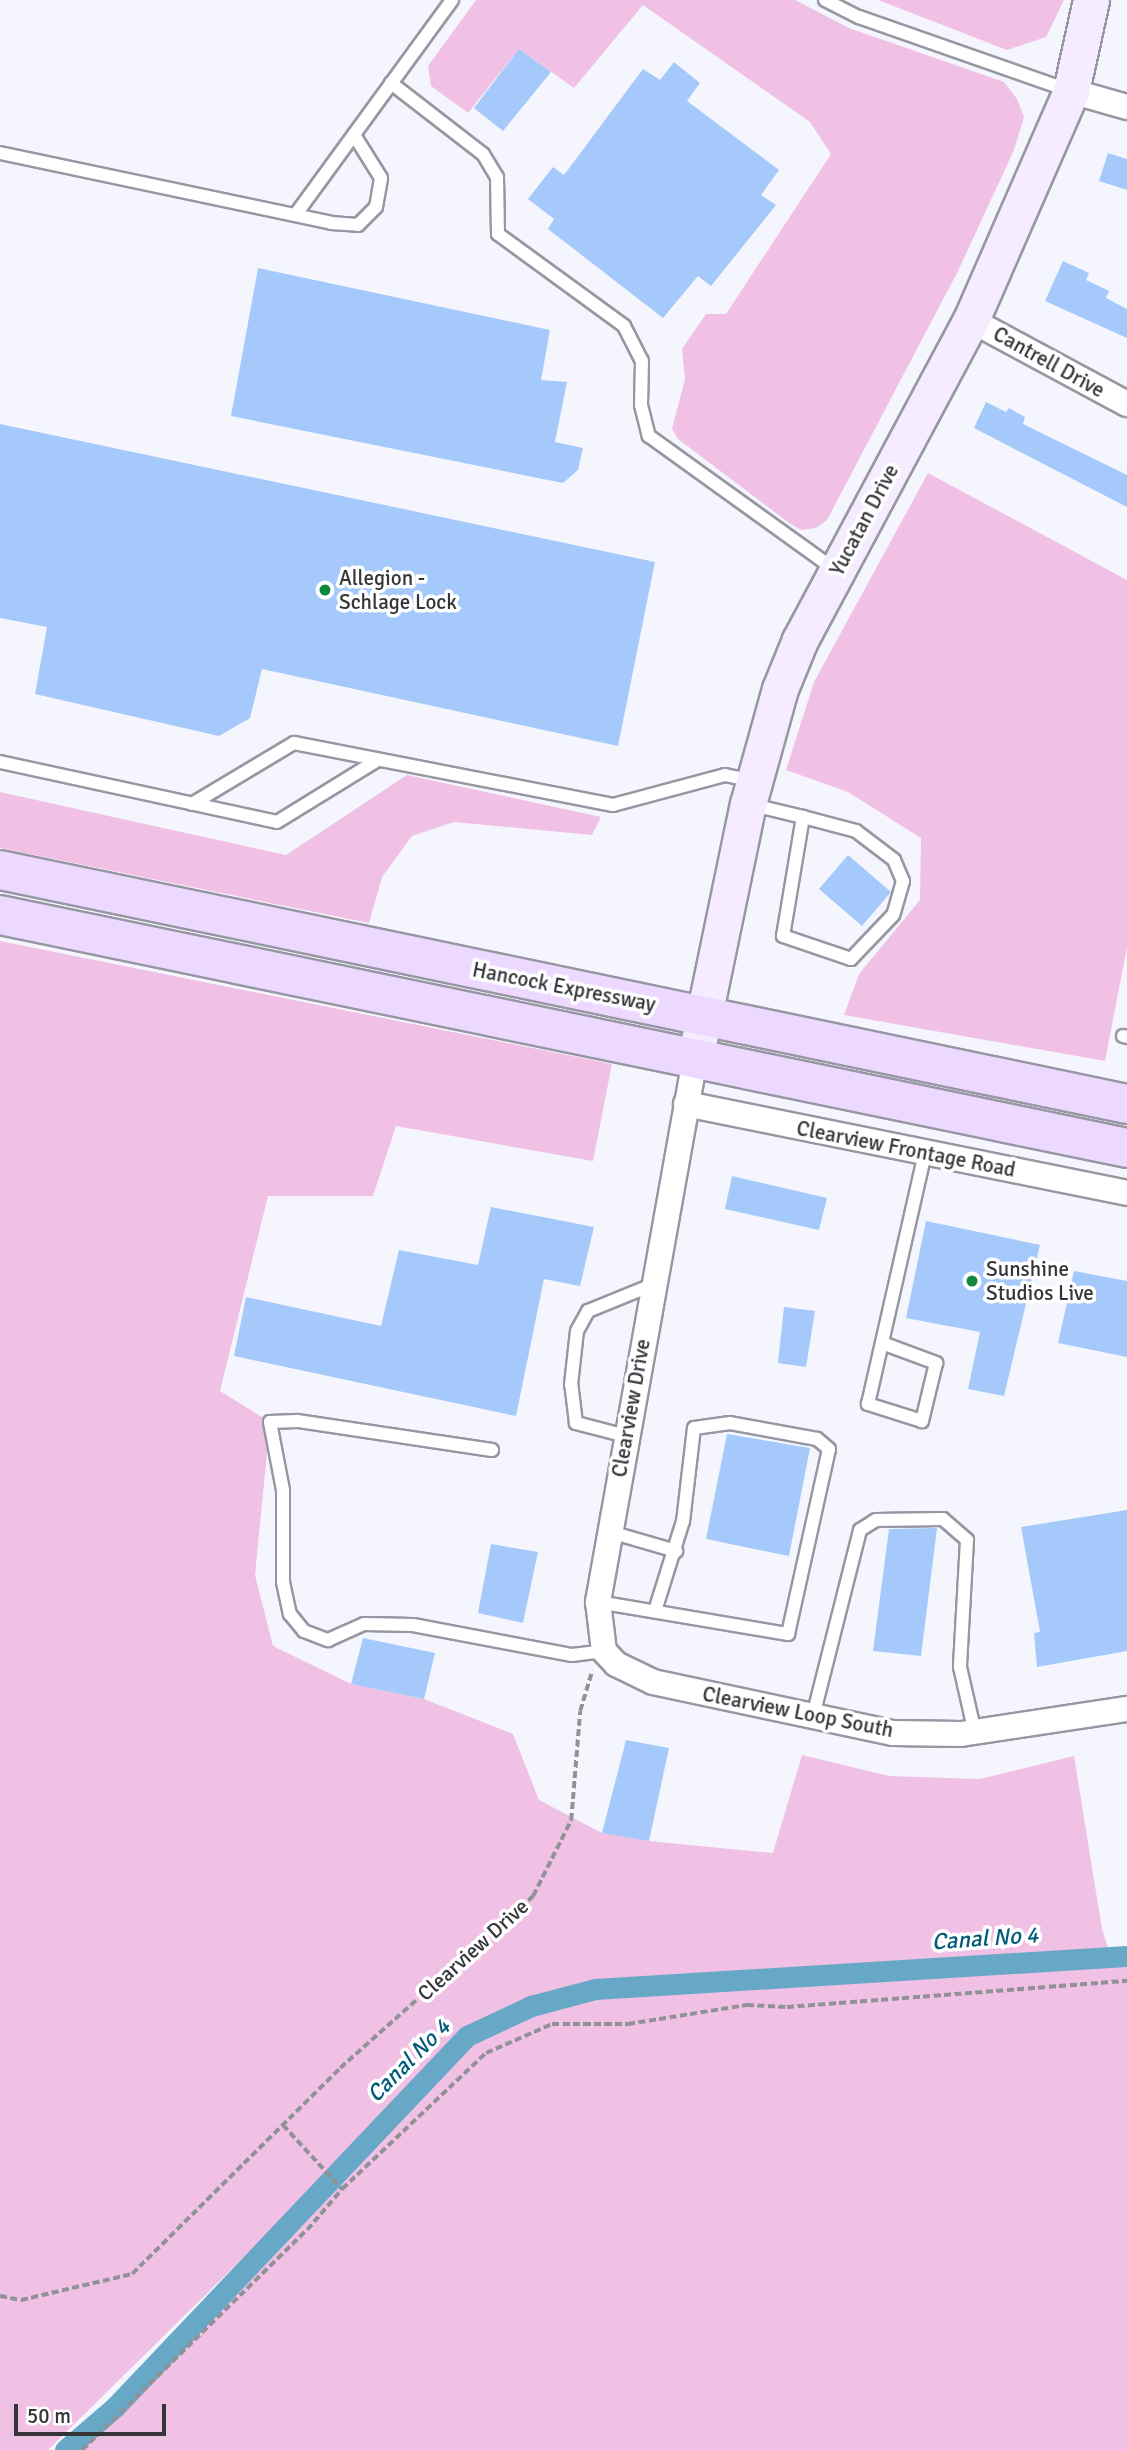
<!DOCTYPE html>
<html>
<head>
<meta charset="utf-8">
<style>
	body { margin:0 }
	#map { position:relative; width:1127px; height:2450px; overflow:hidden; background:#f5f6fd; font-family:Signika,sans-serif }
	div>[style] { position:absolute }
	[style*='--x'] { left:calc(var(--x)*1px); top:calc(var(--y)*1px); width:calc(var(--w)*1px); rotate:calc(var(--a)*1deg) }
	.green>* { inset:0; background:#f0c0e5 }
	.canal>* { height:21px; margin:-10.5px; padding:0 10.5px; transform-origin:10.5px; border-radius:10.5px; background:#67a8c6 }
	.building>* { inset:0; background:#a5c9fa }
	.path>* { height:3.5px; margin-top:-1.75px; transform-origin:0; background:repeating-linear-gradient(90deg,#919297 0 7px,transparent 0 10.5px) }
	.roads { filter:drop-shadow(2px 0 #9697a2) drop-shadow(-2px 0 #9697a2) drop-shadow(0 2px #9697a2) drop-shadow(0 -2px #9697a2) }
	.lane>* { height:12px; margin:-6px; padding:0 6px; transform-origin:6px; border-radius:6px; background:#fff }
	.street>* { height:24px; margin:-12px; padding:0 12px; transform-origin:12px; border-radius:12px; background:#fff }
	.secondary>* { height:35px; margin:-17.5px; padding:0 17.5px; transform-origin:17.5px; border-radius:17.5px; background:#f6ecff }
	.primary>* { height:38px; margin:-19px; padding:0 19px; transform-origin:19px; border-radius:19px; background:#edd9ff }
	.dots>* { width:19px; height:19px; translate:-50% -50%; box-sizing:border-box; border:4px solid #fff; border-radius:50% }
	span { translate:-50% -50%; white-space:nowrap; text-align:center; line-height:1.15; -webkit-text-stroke:7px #fff; paint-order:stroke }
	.street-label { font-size:21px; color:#343539 }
	.poi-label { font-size:21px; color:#343539 }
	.left { translate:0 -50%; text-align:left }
	.water-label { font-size:23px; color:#005b79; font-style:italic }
	.scale { position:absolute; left:14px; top:2404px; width:152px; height:32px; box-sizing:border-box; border:4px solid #343539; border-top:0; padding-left:9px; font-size:21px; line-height:24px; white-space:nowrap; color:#343539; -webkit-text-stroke:5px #fff; paint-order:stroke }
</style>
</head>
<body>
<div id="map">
	<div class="green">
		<i style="clip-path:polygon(476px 0,795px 0,849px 28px,1004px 82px,1017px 99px,1024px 117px,1014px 150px,958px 271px,827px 520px,816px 528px,801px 530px,789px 523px,678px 439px,672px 429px,685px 379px,682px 349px,706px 314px,726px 314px,831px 154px,810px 122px,643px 5px,574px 88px,519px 49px,468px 113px,431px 86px,428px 66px)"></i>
		<i style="clip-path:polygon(878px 0,1064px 0,1046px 37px,1007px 50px)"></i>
		<i style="clip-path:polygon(928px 473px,1127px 580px,1127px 947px,1105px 1061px,844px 1015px,859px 974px,920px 900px,921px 838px,848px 792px,786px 770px,814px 682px)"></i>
		<i style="clip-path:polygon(407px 775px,601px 817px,592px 835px,454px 822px,412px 836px,382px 877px,369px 923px,0 848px,0 792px,286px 855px)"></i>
		<i style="clip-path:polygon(0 941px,612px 1064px,593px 1161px,396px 1126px,373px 1196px,268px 1196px,220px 1391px,270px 1422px,255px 1575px,273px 1646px,351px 1684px,424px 1699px,513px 1734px,539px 1800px,602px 1833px,649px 1841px,773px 1853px,802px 1755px,889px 1776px,980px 1779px,1074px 1756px,1102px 1929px,1111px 1957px,1127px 1956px,1127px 2450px,68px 2450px,444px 2060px,48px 2450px,0 2450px)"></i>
	</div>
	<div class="canal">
		<i style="--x:65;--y:2450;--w:66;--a:-40.7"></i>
		<i style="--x:115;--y:2407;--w:511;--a:-46.51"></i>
		<i style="--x:467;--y:2036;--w:71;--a:-25.1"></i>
		<i style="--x:531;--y:2006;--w:66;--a:-14.9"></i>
		<i style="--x:595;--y:1989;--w:533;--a:-3.55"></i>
	</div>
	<div class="building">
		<i style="clip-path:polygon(519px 49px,551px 72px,503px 131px,474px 108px)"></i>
		<i style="clip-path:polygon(674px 62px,700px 83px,687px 101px,779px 170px,761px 195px,776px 205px,711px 286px,698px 276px,663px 318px,548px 229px,554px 219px,528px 199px,553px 167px,564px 175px,643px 69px,660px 80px)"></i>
		<i style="clip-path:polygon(1108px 153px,1127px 159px,1127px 190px,1099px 181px)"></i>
		<i style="clip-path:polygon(1063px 261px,1089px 273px,1086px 280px,1109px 291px,1106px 298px,1127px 309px,1127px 338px,1045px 301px)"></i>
		<i style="clip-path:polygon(258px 268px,550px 330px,541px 380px,567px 382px,555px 442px,583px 448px,578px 470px,563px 483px,231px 416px)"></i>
		<i style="clip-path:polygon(986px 402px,1006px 412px,1009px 408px,1025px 417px,1023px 424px,1127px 475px,1127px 507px,974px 428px)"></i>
		<i style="clip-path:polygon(0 424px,655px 562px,618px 746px,262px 669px,250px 718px,219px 736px,35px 694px,47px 627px,0 618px)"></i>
		<i style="clip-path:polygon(848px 855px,891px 892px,862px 926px,819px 889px)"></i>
		<i style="clip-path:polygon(732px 1176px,827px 1198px,819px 1230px,725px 1209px)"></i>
		<i style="clip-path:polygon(491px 1207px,594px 1227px,580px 1286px,544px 1279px,516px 1416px,234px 1356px,246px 1297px,381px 1326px,399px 1250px,478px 1265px)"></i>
		<i style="clip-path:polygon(926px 1221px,1040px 1245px,1004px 1396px,968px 1389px,980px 1332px,906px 1318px)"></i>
		<i style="clip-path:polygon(1074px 1271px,1127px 1281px,1127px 1357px,1058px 1343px)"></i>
		<i style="clip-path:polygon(784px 1307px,815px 1311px,806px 1367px,778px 1363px)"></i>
		<i style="clip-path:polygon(727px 1434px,810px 1448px,789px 1556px,706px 1539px)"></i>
		<i style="clip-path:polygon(1127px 1510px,1127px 1651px,1037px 1667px,1034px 1633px,1040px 1632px,1021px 1527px)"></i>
		<i style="clip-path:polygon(937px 1528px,921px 1656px,873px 1651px,889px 1529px)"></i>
		<i style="clip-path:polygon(491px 1544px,538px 1552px,523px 1623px,478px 1613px)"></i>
		<i style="clip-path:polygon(363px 1638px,435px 1653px,424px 1699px,351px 1684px)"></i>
		<i style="clip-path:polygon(626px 1740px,669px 1748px,649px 1841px,602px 1833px)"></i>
	</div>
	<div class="path">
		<i style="--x:283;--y:2125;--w:87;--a:47.3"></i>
		<i style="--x:0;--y:2296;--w:21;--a:11"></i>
		<i style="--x:21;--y:2300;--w:114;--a:-13.2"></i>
		<i style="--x:132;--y:2274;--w:293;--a:-44.7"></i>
		<i style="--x:340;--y:2068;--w:259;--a:-41.7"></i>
		<i style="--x:533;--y:1896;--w:85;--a:-63.4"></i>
		<i style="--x:571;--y:1820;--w:109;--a:-85.3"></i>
		<i style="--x:580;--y:1711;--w:42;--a:-73.3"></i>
		<i style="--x:82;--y:2450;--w:315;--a:-44.4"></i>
		<i style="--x:307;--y:2230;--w:54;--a:-49.5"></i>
		<i style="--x:342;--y:2189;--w:198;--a:-43.4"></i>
		<i style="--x:486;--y:2053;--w:72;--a:-23.7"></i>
		<i style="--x:552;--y:2024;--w:76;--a:0"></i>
		<i style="--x:628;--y:2024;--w:121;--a:-9.1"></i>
		<i style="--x:747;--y:2005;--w:40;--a:2.9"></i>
		<i style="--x:787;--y:2007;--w:341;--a:-4.4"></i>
	</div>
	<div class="roads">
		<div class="lane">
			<i style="--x:825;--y:0;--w:38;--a:27"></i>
			<i style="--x:859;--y:17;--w:224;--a:19.3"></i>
			<i style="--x:391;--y:83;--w:116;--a:37.7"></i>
			<i style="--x:483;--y:154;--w:27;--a:59"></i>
			<i style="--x:497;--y:177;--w:57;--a:89"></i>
			<i style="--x:498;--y:234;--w:156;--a:36.1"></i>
			<i style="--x:624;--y:326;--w:39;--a:63"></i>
			<i style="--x:642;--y:361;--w:44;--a:91.3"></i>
			<i style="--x:641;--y:405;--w:32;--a:76"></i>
			<i style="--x:649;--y:436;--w:228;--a:35.7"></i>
			<i style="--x:0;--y:153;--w:338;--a:11.9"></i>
			<i style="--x:331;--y:223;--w:27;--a:4"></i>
			<i style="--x:358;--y:225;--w:25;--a:-45"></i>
			<i style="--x:376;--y:207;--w:29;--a:-80"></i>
			<i style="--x:381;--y:178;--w:51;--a:-122.1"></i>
			<i style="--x:296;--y:214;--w:265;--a:-53.9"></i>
			<i style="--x:0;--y:762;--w:283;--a:12.2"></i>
			<i style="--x:277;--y:822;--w:116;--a:-31.6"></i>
			<i style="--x:192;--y:804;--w:119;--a:-30.9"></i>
			<i style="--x:294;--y:743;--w:325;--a:11"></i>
			<i style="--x:613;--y:805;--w:116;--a:-15"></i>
			<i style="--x:725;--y:775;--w:30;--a:12"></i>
			<i style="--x:749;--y:804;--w:56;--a:13.5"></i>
			<i style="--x:803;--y:817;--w:55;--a:14.8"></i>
			<i style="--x:856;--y:831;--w:48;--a:37.3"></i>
			<i style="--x:894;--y:860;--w:23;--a:67"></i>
			<i style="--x:903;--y:881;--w:35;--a:106"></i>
			<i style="--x:893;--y:915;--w:61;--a:133.7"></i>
			<i style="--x:851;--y:959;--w:72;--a:-161.3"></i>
			<i style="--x:783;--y:936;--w:121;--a:-80.5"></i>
			<i style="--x:1123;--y:1036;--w:4;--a:14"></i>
			<i style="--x:882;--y:1343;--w:58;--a:20.3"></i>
			<i style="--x:936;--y:1363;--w:60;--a:103.6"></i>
			<i style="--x:922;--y:1421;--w:57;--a:-162.5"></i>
			<i style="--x:868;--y:1404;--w:257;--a:-77.2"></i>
			<i style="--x:626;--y:1436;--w:52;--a:-165.4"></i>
			<i style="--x:576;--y:1423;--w:38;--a:-97"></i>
			<i style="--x:571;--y:1385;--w:54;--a:-83.7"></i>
			<i style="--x:577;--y:1331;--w:23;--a:-61"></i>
			<i style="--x:588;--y:1311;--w:69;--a:-22.1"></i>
			<i style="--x:492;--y:1450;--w:197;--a:-171.5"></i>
			<i style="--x:297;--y:1421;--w:27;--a:178"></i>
			<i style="--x:270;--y:1422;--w:69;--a:79.2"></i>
			<i style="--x:283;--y:1490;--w:92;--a:90"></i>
			<i style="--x:283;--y:1582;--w:33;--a:78"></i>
			<i style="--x:290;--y:1614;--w:22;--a:51"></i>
			<i style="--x:304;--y:1631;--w:26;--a:21"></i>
			<i style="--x:328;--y:1640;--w:39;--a:-24"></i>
			<i style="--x:364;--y:1624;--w:49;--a:1.2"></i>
			<i style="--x:413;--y:1625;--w:162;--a:10.7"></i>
			<i style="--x:572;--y:1655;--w:32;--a:-7"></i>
			<i style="--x:610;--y:1532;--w:69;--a:16.1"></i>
			<i style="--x:598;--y:1602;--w:193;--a:9.6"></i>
			<i style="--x:788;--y:1634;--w:189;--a:-77.5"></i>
			<i style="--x:829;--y:1449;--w:16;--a:-140"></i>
			<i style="--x:817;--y:1439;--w:88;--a:-169.6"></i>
			<i style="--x:730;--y:1423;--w:36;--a:172"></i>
			<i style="--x:694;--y:1428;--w:94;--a:96.7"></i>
			<i style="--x:683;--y:1521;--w:94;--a:107.3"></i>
			<i style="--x:813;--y:1716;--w:192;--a:-75.8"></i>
			<i style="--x:860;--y:1530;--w:19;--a:-32"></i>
			<i style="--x:876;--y:1520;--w:67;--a:-0.9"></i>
			<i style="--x:943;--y:1519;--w:32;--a:41"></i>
			<i style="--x:967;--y:1540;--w:127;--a:93.2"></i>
			<i style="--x:960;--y:1667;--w:68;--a:77.2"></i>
		</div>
		<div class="street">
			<i style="--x:1071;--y:91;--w:58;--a:15.9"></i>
			<i style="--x:971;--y:320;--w:177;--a:28.3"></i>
			<i style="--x:695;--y:1059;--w:552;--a:100.13"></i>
			<i style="--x:598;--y:1602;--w:49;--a:83"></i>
			<i style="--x:604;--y:1651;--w:18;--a:47"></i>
			<i style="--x:616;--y:1664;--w:41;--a:25.9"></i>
			<i style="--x:653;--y:1682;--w:245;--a:12"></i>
			<i style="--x:893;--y:1733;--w:68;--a:0.8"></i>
			<i style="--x:961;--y:1734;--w:168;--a:-8.6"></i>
			<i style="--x:686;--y:1104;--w:450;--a:11.4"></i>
		</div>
		<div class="secondary">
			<i style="--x:695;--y:1059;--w:260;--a:-78.3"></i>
			<i style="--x:748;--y:804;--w:119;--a:-74.5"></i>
			<i style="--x:780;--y:689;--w:53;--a:-67.8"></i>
			<i style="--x:800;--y:640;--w:363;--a:-61.9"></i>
			<i style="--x:971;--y:320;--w:250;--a:-66.4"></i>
			<i style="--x:1071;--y:91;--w:93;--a:-77.6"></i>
		</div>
		<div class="primary">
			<i style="--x:0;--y:870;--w:1151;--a:11.73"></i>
			<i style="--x:0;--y:915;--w:1151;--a:11.68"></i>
		</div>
	</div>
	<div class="dots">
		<i style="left:325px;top:590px;background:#10863f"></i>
		<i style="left:972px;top:1281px;background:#10863f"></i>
	</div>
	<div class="street-label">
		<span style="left:1049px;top:362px;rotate:29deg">Cantrell Drive</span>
		<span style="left:864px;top:520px;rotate:-62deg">Yucatan Drive</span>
		<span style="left:564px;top:987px;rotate:11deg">Hancock Expressway</span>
		<span style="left:906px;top:1149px;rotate:11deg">Clearview Frontage Road</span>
		<span style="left:631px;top:1408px;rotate:-80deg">Clearview Drive</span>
		<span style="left:798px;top:1712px;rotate:11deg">Clearview Loop South</span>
		<span style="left:473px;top:1950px;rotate:-42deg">Clearview Drive</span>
	</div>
	<div class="poi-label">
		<span class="left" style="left:339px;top:590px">Allegion -<br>Schlage Lock</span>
		<span class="left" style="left:986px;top:1281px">Sunshine<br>Studios Live</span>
	</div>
	<div class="water-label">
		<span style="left:985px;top:1939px;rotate:-4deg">Canal No 4</span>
		<span style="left:409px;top:2061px;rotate:-45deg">Canal No 4</span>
	</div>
	<div class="scale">50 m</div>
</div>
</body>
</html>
